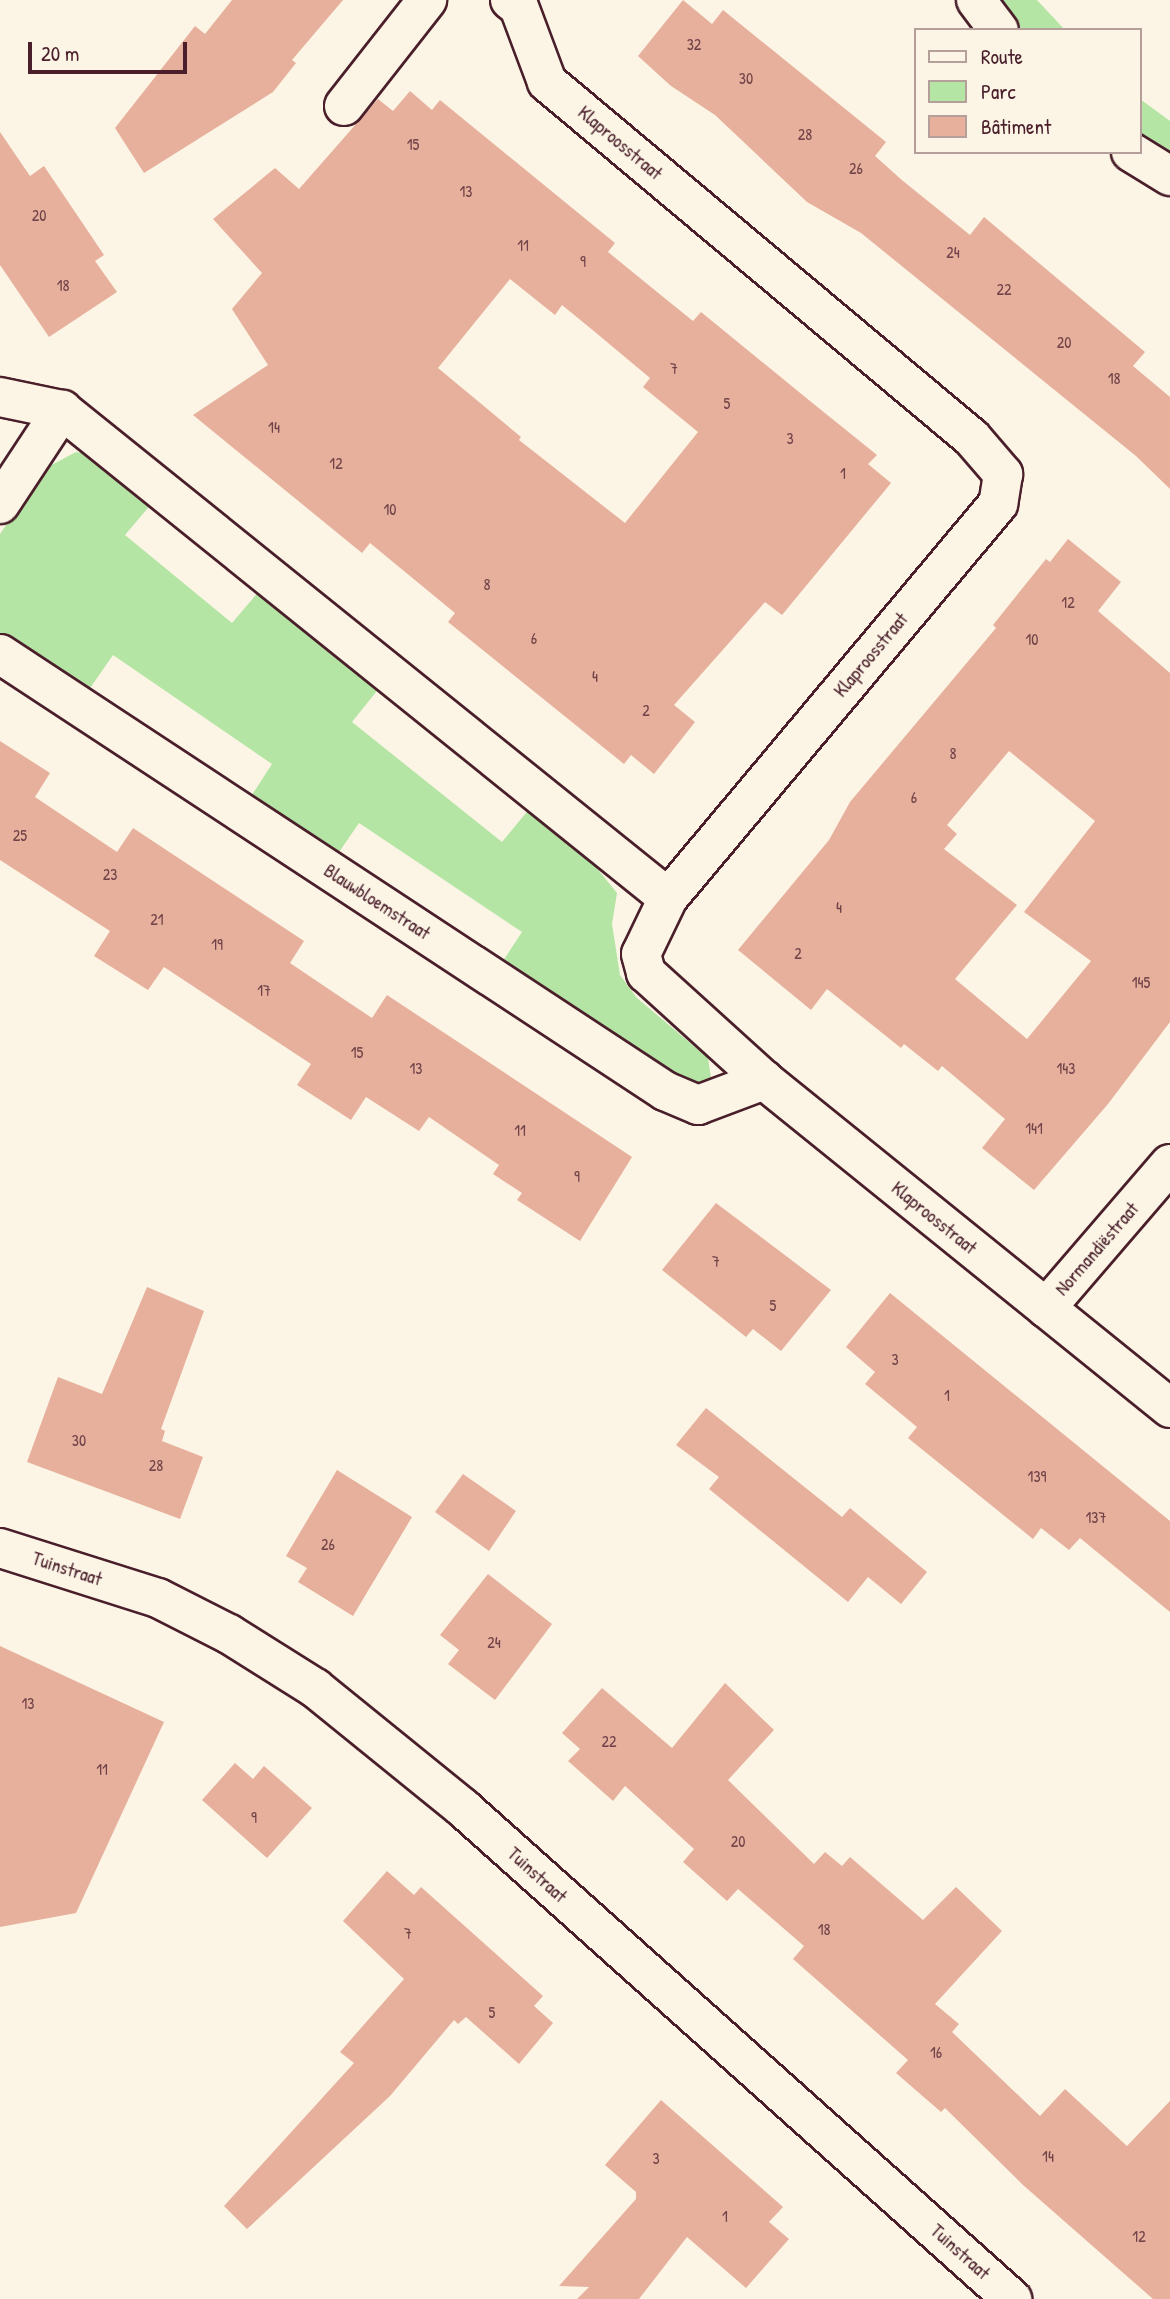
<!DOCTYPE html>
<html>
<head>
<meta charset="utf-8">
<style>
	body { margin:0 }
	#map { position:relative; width:1170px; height:2299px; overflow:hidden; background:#fcf5e5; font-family:"Patrick Hand",sans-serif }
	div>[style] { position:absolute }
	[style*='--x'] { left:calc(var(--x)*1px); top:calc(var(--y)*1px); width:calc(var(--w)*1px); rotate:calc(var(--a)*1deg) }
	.green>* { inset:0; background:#b4e5a4 }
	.building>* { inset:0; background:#e7b09d }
	.roads { filter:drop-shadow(2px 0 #4a1f2b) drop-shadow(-2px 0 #4a1f2b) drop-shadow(0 2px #4a1f2b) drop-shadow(0 -2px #4a1f2b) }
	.street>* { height:38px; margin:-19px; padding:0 19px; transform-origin:19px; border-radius:19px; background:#fcf5e5 }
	span { translate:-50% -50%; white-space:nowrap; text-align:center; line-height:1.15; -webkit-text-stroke:7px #fcf5e5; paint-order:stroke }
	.number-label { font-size:16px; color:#714348 }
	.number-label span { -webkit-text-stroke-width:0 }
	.street-label { font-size:19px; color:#4a1f2b }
	.legend { position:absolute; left:914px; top:28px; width:228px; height:126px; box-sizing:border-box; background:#fcf5e5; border:2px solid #b59f9b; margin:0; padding:9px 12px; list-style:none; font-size:21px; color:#4a1f2b }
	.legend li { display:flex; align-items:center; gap:14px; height:35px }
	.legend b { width:35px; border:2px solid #b59f9b }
	.scale { position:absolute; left:28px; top:42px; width:159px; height:32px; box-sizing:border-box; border:4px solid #4a1f2b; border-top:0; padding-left:9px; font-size:21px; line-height:24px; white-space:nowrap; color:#4a1f2b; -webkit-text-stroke:5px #fcf5e5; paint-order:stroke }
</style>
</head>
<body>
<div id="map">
	<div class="green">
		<i style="clip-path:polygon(999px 0,1037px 0,1065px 30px,1023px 30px)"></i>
		<i style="clip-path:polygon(1140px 99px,1170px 121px,1170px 153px,1140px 134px)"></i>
		<i style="clip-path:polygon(76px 452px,94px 456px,153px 502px,125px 535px,232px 623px,260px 590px,380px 687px,352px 722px,502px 842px,530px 808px,582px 850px,617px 893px,612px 924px,620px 975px,637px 998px,708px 1058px,711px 1078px,691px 1087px,499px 967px,522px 932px,359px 823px,335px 858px,246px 804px,272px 764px,113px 655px,86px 694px,0 638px,0 534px,44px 469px)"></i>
	</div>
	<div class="building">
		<i style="clip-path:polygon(232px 0,343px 0,292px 60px,296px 63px,273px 92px,144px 173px,115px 128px,195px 26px,205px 34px)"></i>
		<i style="clip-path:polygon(683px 0,712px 24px,723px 10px,886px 142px,875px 156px,903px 181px,970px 235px,984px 217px,1145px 352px,1133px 366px,1170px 397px,1170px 489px,1136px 456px,861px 233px,807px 202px,715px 115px,671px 86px,638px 56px)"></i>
		<i style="clip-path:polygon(evenodd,410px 91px,432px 110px,440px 100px,615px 243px,608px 252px,662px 296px,693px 321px,701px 312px,810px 401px,877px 455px,868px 464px,891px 483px,782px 615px,765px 602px,674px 705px,695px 722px,654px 774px,631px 755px,624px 764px,448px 622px,455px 613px,393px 562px,370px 543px,362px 553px,193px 415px,268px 365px,232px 309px,262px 273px,213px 219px,275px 168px,299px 189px,378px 99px,393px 111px,410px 91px,510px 279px,555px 315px,562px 305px,595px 332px,650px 378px,643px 387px,698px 432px,625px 523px,519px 440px,521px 437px,438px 368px,510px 279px)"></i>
		<i style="clip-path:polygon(0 132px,30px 176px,44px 166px,104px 255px,95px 261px,117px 292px,49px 337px,0 265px)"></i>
		<i style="clip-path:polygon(evenodd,1068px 539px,1121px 582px,1098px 611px,1170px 673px,1170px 1022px,1108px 1104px,1034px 1190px,982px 1148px,1005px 1119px,942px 1066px,938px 1071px,904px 1044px,901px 1048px,827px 989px,811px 1010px,738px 950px,829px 840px,850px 802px,996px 628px,993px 625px,1046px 559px,1050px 562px,1068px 539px,1009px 751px,1095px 821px,1024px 912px,1091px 961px,1027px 1039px,955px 979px,1017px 905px,944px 849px,957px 834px,947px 825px,1009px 751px)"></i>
		<i style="clip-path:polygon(0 741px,50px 773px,35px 797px,117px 852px,133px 828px,304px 941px,290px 963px,336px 994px,372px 1018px,387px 995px,632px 1157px,580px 1241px,517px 1200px,522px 1193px,493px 1174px,499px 1165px,429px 1117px,419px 1131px,366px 1097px,351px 1120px,297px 1085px,311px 1064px,164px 967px,148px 990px,94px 956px,110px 931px,0 860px)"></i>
		<i style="clip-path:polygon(716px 1203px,831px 1290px,781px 1351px,753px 1329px,746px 1337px,662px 1270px)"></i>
		<i style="clip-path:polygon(147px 1287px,204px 1311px,161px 1429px,165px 1431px,162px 1441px,203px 1457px,180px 1519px,27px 1462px,58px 1377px,102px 1394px)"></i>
		<i style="clip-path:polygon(890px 1293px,1170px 1521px,1170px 1612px,1080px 1538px,1069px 1550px,1041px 1528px,1033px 1539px,908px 1438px,917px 1427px,865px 1384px,875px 1372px,846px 1347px)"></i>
		<i style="clip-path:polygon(706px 1408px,842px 1517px,850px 1508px,927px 1572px,901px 1604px,868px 1577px,848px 1602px,709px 1489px,719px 1477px,676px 1445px)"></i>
		<i style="clip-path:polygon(337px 1470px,412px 1517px,353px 1616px,298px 1582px,307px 1568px,286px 1556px)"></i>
		<i style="clip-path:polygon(463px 1474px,516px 1511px,489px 1551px,435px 1512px)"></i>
		<i style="clip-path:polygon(488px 1574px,552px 1624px,495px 1700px,448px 1664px,459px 1650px,440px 1635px)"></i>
		<i style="clip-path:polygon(0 1646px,164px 1722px,76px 1913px,0 1927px)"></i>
		<i style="clip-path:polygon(725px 1683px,774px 1730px,728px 1780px,814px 1864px,825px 1852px,842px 1866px,850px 1857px,923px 1920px,956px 1887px,1002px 1931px,935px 2004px,959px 2024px,952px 2032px,1040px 2116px,1065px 2089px,1127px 2146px,1170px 2101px,1170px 2299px,1153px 2299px,1023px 2185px,945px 2108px,941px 2112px,896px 2073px,908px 2060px,793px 1959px,804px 1946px,738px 1889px,727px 1901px,683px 1862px,694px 1849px,625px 1786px,613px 1801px,568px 1761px,580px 1749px,562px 1733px,602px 1688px,672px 1748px)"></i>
		<i style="clip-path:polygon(235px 1763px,253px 1779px,264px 1766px,312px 1808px,267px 1858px,202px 1800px)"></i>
		<i style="clip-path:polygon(387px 1871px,414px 1895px,421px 1887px,543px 1996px,534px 2006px,553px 2023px,519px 2064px,466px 2017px,458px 2024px,454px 2020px,390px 2096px,247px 2229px,224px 2206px,354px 2063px,340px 2052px,404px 1979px,343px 1921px)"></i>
		<i style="clip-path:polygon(661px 2100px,783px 2207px,769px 2222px,789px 2239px,746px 2288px,687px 2237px,639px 2299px,577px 2299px,589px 2287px,559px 2286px,636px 2199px,636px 2192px,605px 2165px)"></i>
	</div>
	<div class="roads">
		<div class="street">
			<i style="--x:510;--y:0;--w:11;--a:38"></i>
			<i style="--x:519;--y:7;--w:80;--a:69.5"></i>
			<i style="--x:547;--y:82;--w:554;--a:39.95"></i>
			<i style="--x:972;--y:438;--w:48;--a:49.3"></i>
			<i style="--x:1003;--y:474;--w:30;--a:99"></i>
			<i style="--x:998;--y:504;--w:514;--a:129.95"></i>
			<i style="--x:668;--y:898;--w:62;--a:115.7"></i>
			<i style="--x:641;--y:954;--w:20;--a:75"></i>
			<i style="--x:646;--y:973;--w:159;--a:42.2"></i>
			<i style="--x:764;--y:1080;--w:522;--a:38.93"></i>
			<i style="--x:976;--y:0;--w:38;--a:53"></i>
			<i style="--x:344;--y:106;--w:135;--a:-51.9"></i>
			<i style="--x:1131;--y:152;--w:46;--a:31.6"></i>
			<i style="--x:0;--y:397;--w:63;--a:11.8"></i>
			<i style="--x:62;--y:410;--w:778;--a:38.84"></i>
			<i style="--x:0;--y:504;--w:113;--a:-56.6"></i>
			<i style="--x:0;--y:654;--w:796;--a:33.31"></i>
			<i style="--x:665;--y:1091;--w:36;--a:23"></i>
			<i style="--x:698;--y:1105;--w:71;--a:-20.7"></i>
			<i style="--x:1046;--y:1308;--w:190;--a:-49.3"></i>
			<i style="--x:0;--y:1548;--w:166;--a:17.6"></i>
			<i style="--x:158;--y:1598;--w:80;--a:26.9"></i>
			<i style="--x:229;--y:1634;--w:102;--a:32.1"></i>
			<i style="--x:315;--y:1688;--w:191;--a:39"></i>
			<i style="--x:463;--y:1808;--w:737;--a:41.81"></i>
		</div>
	</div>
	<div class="number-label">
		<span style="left:694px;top:44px">32</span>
		<span style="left:746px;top:78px">30</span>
		<span style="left:805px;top:134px">28</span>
		<span style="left:413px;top:144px">15</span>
		<span style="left:856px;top:168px">26</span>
		<span style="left:466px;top:191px">13</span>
		<span style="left:39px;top:215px">20</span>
		<span style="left:523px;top:245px">11</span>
		<span style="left:953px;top:252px">24</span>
		<span style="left:583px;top:261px">9</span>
		<span style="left:63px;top:285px">18</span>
		<span style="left:1004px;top:289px">22</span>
		<span style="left:1064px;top:342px">20</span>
		<span style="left:674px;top:368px">7</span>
		<span style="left:1114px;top:378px">18</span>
		<span style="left:727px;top:403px">5</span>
		<span style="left:274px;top:427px">14</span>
		<span style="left:790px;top:438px">3</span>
		<span style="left:336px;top:463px">12</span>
		<span style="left:843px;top:473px">1</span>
		<span style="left:390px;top:509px">10</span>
		<span style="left:487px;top:584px">8</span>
		<span style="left:1068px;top:602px">12</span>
		<span style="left:534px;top:638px">6</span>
		<span style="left:1032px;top:639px">10</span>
		<span style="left:595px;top:676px">4</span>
		<span style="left:646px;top:710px">2</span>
		<span style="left:953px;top:753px">8</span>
		<span style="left:914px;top:797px">6</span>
		<span style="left:20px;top:835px">25</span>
		<span style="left:110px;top:874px">23</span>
		<span style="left:839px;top:907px">4</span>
		<span style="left:157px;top:919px">21</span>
		<span style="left:217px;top:944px">19</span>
		<span style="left:798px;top:953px">2</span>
		<span style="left:1141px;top:982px">145</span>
		<span style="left:264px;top:990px">17</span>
		<span style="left:357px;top:1052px">15</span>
		<span style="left:416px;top:1068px">13</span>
		<span style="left:1066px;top:1068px">143</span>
		<span style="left:1034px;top:1128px">141</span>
		<span style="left:520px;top:1130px">11</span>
		<span style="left:577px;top:1176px">9</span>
		<span style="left:716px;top:1261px">7</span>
		<span style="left:773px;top:1305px">5</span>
		<span style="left:895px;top:1359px">3</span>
		<span style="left:947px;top:1395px">1</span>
		<span style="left:79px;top:1440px">30</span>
		<span style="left:156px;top:1465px">28</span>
		<span style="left:1037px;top:1476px">139</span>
		<span style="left:1096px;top:1517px">137</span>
		<span style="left:328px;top:1544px">26</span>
		<span style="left:494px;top:1642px">24</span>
		<span style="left:28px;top:1703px">13</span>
		<span style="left:609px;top:1741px">22</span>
		<span style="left:102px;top:1769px">11</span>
		<span style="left:254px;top:1817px">9</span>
		<span style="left:738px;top:1841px">20</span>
		<span style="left:824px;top:1929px">18</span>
		<span style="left:408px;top:1933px">7</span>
		<span style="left:492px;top:2012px">5</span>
		<span style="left:936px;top:2052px">16</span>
		<span style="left:1048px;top:2156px">14</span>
		<span style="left:656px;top:2158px">3</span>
		<span style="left:725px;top:2216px">1</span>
		<span style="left:1139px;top:2236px">12</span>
	</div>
	<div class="street-label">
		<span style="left:620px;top:143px;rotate:40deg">Klaproosstraat</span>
		<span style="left:871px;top:655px;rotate:-50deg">Klaproosstraat</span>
		<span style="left:377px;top:902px;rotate:33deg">Blauwbloemstraat</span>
		<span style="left:934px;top:1218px;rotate:39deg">Klaproosstraat</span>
		<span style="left:1097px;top:1249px;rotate:-49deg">Normandiëstraat</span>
		<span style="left:67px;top:1569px;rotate:18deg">Tuinstraat</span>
		<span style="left:537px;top:1875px;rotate:42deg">Tuinstraat</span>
		<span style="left:960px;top:2252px;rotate:42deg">Tuinstraat</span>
	</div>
	<ul class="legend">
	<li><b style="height:9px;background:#fcf5e5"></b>Route</li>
	<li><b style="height:19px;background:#b4e5a4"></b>Parc</li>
	<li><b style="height:19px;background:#e7b09d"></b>Bâtiment</li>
	</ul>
	<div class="scale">20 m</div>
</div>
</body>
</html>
